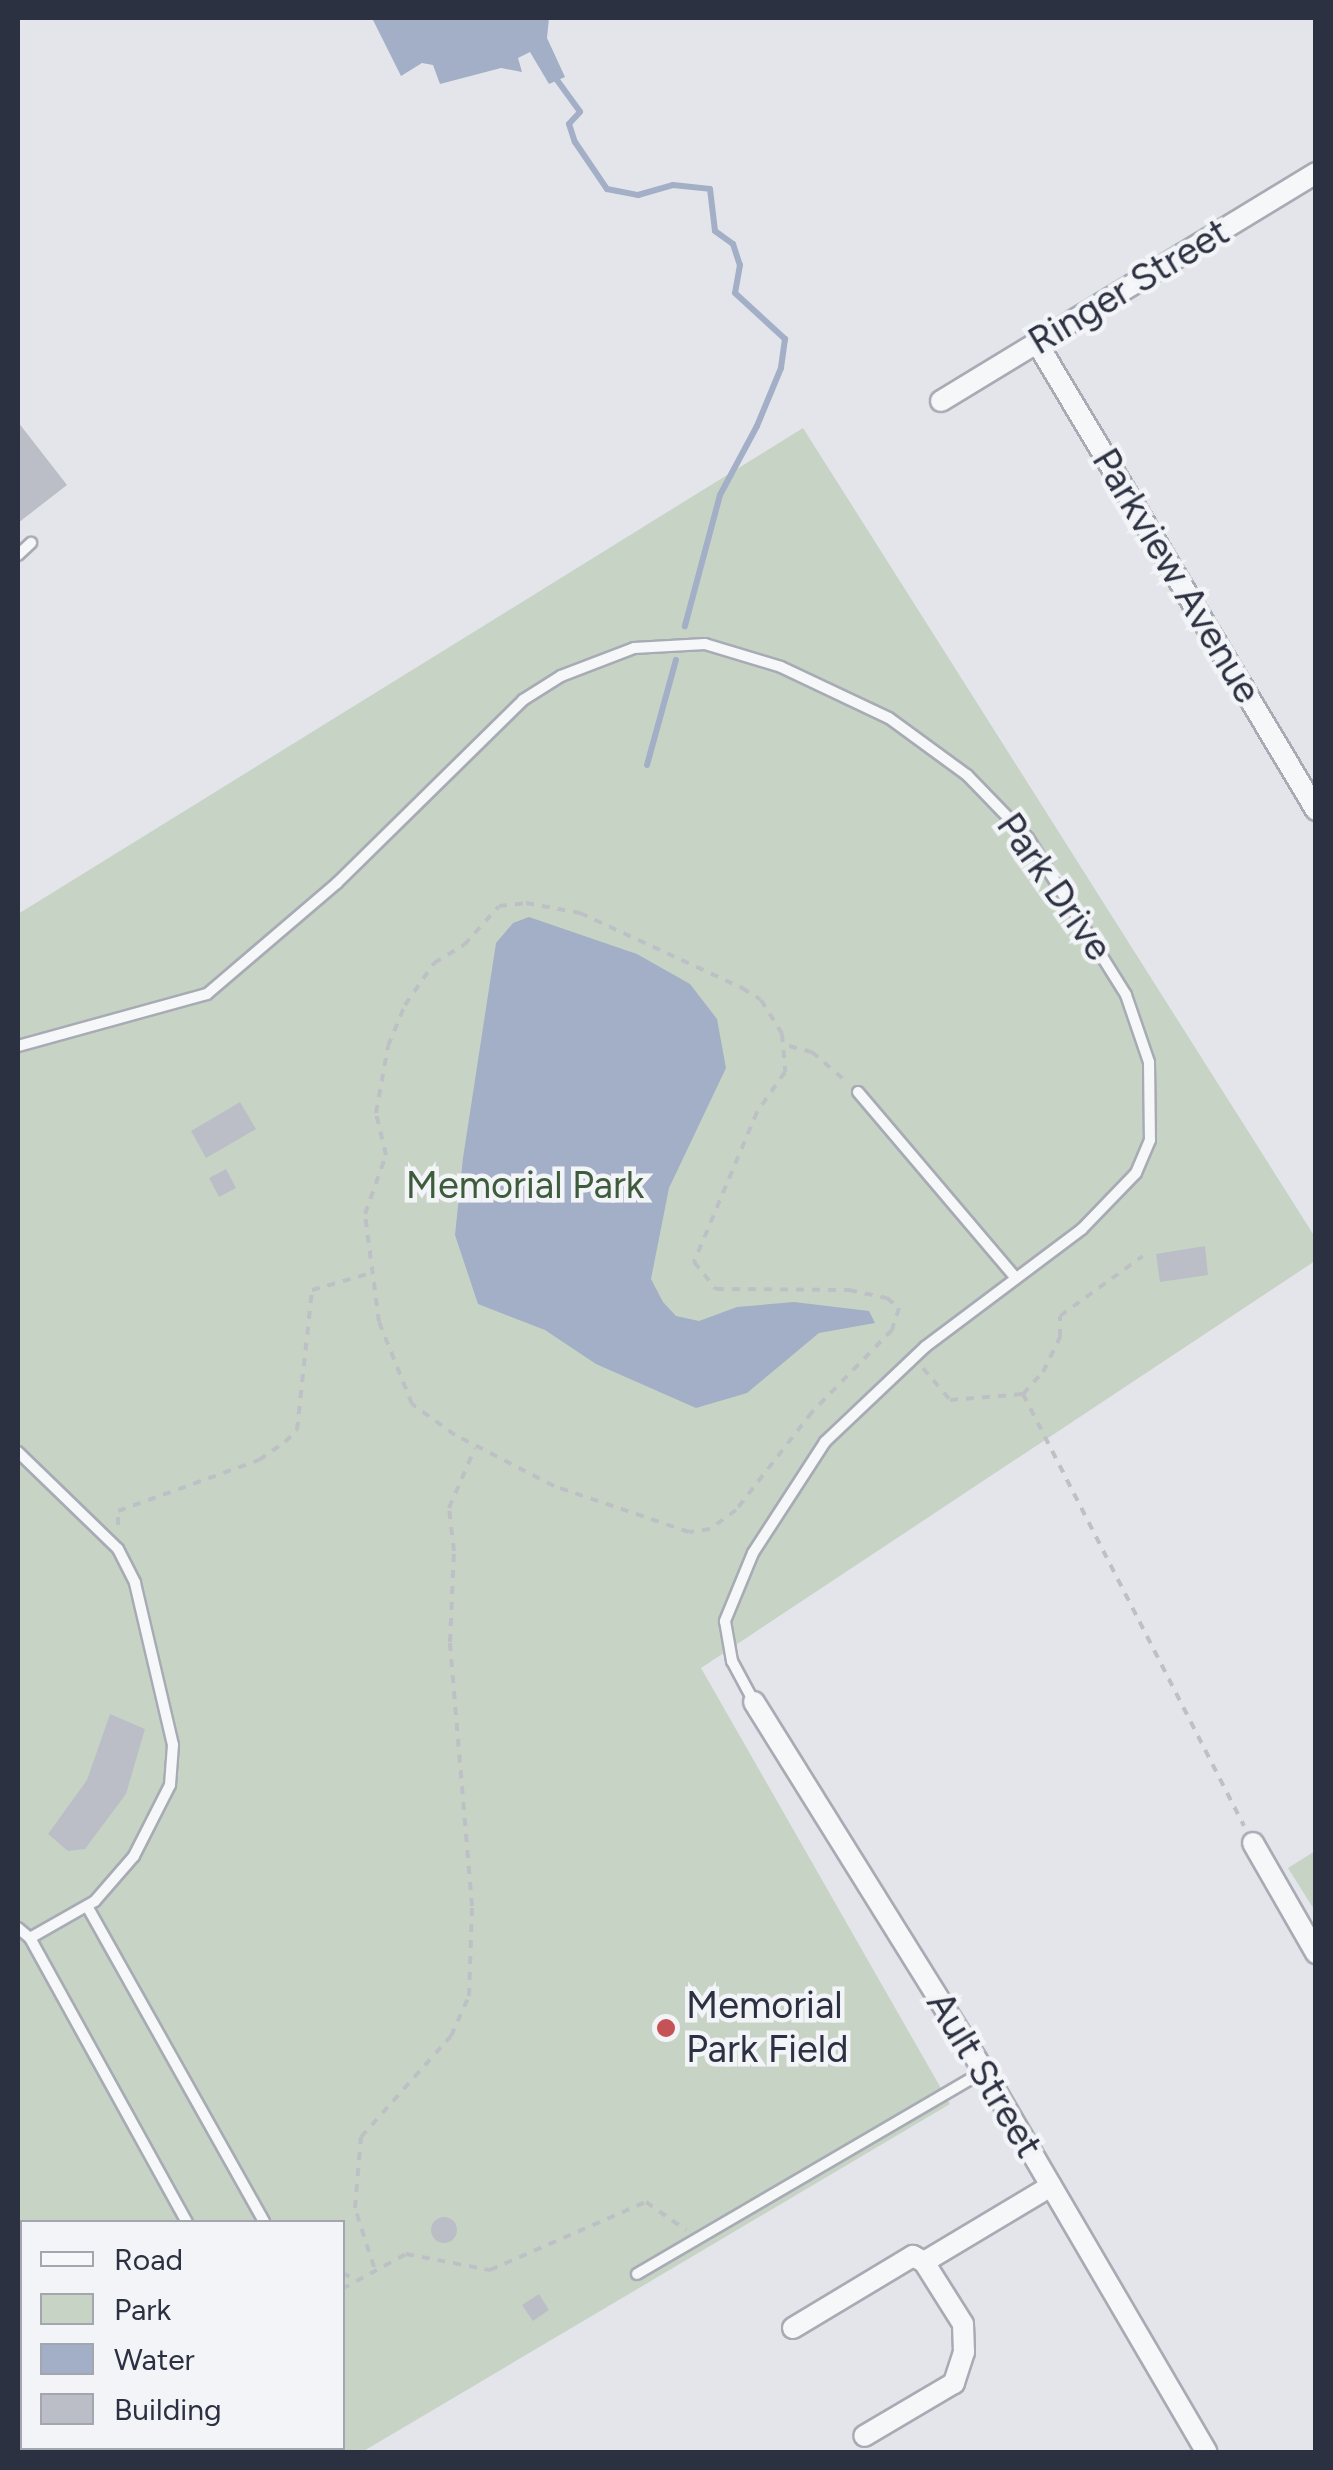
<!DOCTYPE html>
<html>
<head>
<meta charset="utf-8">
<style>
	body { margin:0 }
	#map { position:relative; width:1333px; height:2470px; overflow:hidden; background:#e3e5ea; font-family:Figtree,sans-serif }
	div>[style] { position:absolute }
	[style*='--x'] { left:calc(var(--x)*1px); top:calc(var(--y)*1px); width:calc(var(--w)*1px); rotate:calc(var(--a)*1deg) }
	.green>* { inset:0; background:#c7d4c5 }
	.water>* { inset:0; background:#a2afc7 }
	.stream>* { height:6px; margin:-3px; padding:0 3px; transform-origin:3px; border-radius:3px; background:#a2afc7 }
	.building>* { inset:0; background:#bbbec7 }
	.round { border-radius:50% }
	.path>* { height:4px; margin-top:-2px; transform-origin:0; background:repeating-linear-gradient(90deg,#bdc0c5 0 8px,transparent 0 16px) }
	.roads { filter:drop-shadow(2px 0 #a8abb4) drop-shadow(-2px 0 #a8abb4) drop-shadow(0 2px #a8abb4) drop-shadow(0 -2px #a8abb4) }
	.service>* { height:10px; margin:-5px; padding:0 5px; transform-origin:5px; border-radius:5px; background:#f6f7f9 }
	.minor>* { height:20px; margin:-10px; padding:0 10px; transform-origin:10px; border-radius:10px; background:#f6f7f9 }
	.dots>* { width:28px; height:28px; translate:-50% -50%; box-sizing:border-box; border:5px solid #f3f4f8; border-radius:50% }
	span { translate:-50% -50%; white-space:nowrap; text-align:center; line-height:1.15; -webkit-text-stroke:9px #f3f4f8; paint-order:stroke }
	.street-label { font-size:38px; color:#2c3141 }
	.park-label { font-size:38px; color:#3d5c3b }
	.poi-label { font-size:38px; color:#2c3141 }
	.left { translate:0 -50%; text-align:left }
	.frame { position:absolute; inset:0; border:20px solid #2c3141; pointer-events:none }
	.legend { position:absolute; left:20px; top:2220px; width:325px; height:230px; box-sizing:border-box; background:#f3f4f8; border:2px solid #a3a6af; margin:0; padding:12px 18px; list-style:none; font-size:30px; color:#2c3141 }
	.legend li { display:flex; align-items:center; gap:20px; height:50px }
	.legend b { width:50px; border:2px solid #a3a6af }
</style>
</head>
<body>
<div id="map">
	<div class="green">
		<i style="clip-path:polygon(803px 428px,1315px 1237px,1315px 1261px,701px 1668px,950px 2104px,362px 2452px,141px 2452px,138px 2448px,342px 2448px,342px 2222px,22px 2222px,22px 2261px,18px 2253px,18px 914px)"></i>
		<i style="clip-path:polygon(1315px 1851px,1315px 1911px,1288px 1868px)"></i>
	</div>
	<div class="water">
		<i style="clip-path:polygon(372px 18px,549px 18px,547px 38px,565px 77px,549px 84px,530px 52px,518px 58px,522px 72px,501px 68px,440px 84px,433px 65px,422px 63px,401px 76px)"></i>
		<i style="clip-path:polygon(529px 917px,637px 954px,690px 984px,717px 1019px,726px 1068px,669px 1188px,651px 1279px,663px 1302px,676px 1316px,699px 1321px,737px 1307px,794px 1302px,869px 1311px,875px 1323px,819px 1333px,747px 1393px,696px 1408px,596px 1364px,545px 1330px,478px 1304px,455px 1235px,463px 1158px,496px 943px,513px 923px)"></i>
	</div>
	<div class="stream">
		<i style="--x:557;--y:80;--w:39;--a:54"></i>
		<i style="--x:580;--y:112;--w:16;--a:133"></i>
		<i style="--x:569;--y:124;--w:19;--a:72"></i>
		<i style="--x:575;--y:142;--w:57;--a:55.8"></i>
		<i style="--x:607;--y:189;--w:32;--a:11"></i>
		<i style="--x:638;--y:195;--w:36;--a:-16"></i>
		<i style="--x:673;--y:185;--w:37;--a:6"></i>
		<i style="--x:710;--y:189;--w:42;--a:83.2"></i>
		<i style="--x:715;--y:231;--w:22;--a:36"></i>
		<i style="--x:733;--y:244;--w:22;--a:72"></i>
		<i style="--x:740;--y:265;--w:28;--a:100"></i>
		<i style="--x:735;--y:293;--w:68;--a:42.6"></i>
		<i style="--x:785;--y:339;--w:29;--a:98"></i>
		<i style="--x:781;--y:368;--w:63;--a:112.5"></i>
		<i style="--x:757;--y:426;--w:78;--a:118.2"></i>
		<i style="--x:720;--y:495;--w:136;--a:105"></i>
		<i style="--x:647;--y:765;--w:109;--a:-74.6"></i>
	</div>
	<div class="building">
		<i style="clip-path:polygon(18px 422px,67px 485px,18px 523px)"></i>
		<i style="clip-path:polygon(240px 1102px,256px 1129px,206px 1158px,191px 1131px)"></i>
		<i style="clip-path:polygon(226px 1169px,236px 1188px,219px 1197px,209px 1178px)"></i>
		<i style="clip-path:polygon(1205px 1246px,1208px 1275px,1160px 1282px,1156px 1254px)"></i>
		<i style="clip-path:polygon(110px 1714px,145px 1729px,126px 1794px,85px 1849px,68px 1851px,48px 1834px,87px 1780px)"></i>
		<i class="round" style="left:431px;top:2217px;width:26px;height:26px"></i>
		<i style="clip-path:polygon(539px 2294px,549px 2310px,533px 2321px,522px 2305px)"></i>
	</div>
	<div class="path">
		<i style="--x:526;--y:903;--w:55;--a:10.5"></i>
		<i style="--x:580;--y:913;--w:179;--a:24.8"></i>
		<i style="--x:742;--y:988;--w:22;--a:32"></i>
		<i style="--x:761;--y:1000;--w:40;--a:58"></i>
		<i style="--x:782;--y:1034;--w:38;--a:85"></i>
		<i style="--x:785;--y:1072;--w:49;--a:125"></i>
		<i style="--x:757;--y:1112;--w:163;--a:112.8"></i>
		<i style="--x:694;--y:1262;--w:35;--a:51"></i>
		<i style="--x:716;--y:1289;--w:133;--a:0.4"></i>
		<i style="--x:849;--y:1290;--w:39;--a:12"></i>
		<i style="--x:887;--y:1298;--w:16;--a:40"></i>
		<i style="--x:899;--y:1308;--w:23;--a:108"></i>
		<i style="--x:892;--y:1330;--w:115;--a:134.3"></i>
		<i style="--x:812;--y:1412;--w:124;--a:127.8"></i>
		<i style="--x:736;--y:1510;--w:32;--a:144"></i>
		<i style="--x:710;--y:1529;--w:21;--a:172"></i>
		<i style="--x:689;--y:1532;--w:143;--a:-161.2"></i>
		<i style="--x:554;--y:1486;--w:111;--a:-152.7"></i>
		<i style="--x:455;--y:1435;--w:53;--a:-144.2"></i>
		<i style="--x:412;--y:1404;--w:88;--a:-111.9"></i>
		<i style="--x:379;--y:1322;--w:109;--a:-97.4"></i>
		<i style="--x:365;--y:1214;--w:63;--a:-70.4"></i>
		<i style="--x:386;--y:1155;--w:43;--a:-103.4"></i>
		<i style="--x:376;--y:1113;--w:68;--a:-79.8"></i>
		<i style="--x:388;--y:1046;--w:44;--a:-67.5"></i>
		<i style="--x:405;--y:1005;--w:51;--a:-55.4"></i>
		<i style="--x:434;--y:963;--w:35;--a:-31"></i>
		<i style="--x:464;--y:945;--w:52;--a:-48.1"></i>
		<i style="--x:499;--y:906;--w:27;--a:-6"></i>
		<i style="--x:789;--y:1046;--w:24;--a:15"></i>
		<i style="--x:812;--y:1052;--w:46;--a:40.6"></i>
		<i style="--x:923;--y:1368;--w:42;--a:49.8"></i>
		<i style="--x:950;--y:1400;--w:73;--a:-4.7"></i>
		<i style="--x:1023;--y:1394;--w:30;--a:-48"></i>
		<i style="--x:1043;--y:1372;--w:39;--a:-64"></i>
		<i style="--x:1060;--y:1337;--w:21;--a:-90"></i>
		<i style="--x:1060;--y:1316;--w:102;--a:-35.9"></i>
		<i style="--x:1023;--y:1394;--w:485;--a:62.9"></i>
		<i style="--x:118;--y:1525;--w:14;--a:-90"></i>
		<i style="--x:118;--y:1511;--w:150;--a:-19.9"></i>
		<i style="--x:259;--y:1460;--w:32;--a:-35"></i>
		<i style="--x:285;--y:1442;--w:17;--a:-45"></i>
		<i style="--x:297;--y:1430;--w:141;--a:-83.9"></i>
		<i style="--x:312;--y:1290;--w:61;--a:-16.1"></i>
		<i style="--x:374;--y:2267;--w:62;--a:-107.9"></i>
		<i style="--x:355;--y:2208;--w:71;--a:-85.2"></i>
		<i style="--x:361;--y:2137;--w:135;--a:-48.3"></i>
		<i style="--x:451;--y:2036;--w:44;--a:-65.8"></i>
		<i style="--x:469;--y:1996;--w:90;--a:-88.1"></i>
		<i style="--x:472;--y:1906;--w:265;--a:-94.8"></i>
		<i style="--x:450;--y:1642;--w:91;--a:-87.5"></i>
		<i style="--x:454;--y:1551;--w:43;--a:-96.6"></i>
		<i style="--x:449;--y:1508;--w:65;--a:-66.6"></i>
		<i style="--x:342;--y:2273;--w:14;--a:25"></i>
		<i style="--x:342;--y:2289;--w:73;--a:-28.7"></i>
		<i style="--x:406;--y:2254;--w:86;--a:10.8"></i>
		<i style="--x:490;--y:2270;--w:170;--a:-23.6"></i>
		<i style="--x:646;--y:2202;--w:49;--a:35"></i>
		<i style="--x:104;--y:2452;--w:10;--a:-24"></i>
	</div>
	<div class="roads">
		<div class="service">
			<i style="--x:18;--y:555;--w:18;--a:-43"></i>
			<i style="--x:18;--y:1046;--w:196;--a:-15.4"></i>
			<i style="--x:207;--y:994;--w:171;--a:-40.5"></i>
			<i style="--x:337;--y:883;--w:261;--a:-44.5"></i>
			<i style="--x:523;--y:700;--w:45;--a:-32.3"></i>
			<i style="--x:561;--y:676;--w:78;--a:-21"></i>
			<i style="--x:634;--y:648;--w:71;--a:-3.2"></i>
			<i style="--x:705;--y:644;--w:79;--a:16.8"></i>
			<i style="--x:781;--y:667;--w:119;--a:25.3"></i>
			<i style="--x:889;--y:718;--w:97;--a:36.2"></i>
			<i style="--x:967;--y:775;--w:88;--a:45.9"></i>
			<i style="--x:1028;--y:838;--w:185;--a:58"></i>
			<i style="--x:1126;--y:995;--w:71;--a:71.1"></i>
			<i style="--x:1149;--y:1062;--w:78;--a:89.3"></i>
			<i style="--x:1150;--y:1140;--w:36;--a:113"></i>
			<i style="--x:1136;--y:1173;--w:78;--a:134"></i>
			<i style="--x:1082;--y:1229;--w:196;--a:143.1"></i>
			<i style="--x:925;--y:1347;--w:138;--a:136.5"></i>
			<i style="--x:825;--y:1442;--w:132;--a:123"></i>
			<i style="--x:753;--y:1553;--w:74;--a:112.4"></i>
			<i style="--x:725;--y:1621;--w:41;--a:80.1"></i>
			<i style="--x:732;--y:1661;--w:47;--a:61.8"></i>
			<i style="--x:858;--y:1092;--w:244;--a:49.7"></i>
			<i style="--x:18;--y:1452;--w:139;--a:44.1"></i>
			<i style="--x:118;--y:1549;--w:38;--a:63"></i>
			<i style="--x:135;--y:1583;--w:166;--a:76.8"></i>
			<i style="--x:173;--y:1745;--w:40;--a:94.3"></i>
			<i style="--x:170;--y:1785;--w:80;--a:116.9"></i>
			<i style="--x:134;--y:1856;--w:60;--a:130.9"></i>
			<i style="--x:95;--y:1901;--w:75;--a:150.4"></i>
			<i style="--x:87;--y:1906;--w:362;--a:60.7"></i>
			<i style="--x:18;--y:1928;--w:16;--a:40"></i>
			<i style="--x:30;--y:1938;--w:325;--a:61.1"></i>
			<i style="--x:637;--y:2274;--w:402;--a:-30.3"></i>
			<i style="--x:67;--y:2452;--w:10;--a:-24"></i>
		</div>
		<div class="minor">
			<i style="--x:1037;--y:343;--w:544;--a:59.14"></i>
			<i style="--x:941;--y:401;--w:439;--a:-31.3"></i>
			<i style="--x:754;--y:1702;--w:435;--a:58.1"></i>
			<i style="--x:984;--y:2071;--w:441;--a:59.7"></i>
			<i style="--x:1253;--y:1843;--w:127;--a:60.2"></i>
			<i style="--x:924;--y:2262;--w:148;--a:-30.9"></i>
			<i style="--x:793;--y:2328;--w:140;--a:-31"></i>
			<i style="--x:913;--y:2256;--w:13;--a:29"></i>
			<i style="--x:924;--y:2262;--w:73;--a:57.8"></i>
			<i style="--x:963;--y:2324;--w:28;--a:88"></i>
			<i style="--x:964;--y:2352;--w:33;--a:108"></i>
			<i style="--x:954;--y:2383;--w:104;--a:149.5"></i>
		</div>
	</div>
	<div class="dots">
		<i style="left:666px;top:2028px;background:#c55355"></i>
	</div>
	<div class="street-label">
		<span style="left:1129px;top:287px;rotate:-31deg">Ringer Street</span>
		<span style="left:1176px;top:576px;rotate:59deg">Parkview Avenue</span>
		<span style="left:1054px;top:887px;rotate:55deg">Park Drive</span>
		<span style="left:984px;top:2075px;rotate:59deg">Ault Street</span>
	</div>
	<div class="park-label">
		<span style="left:525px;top:1186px">Memorial Park</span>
	</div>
	<div class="poi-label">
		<span class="left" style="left:686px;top:2028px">Memorial<br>Park Field</span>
	</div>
	<div class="frame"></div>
	<ul class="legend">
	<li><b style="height:12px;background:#f6f7f9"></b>Road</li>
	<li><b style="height:28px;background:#c7d4c5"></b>Park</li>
	<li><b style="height:28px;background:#a2afc7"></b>Water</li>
	<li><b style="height:28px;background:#bbbec7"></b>Building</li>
	</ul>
</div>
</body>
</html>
